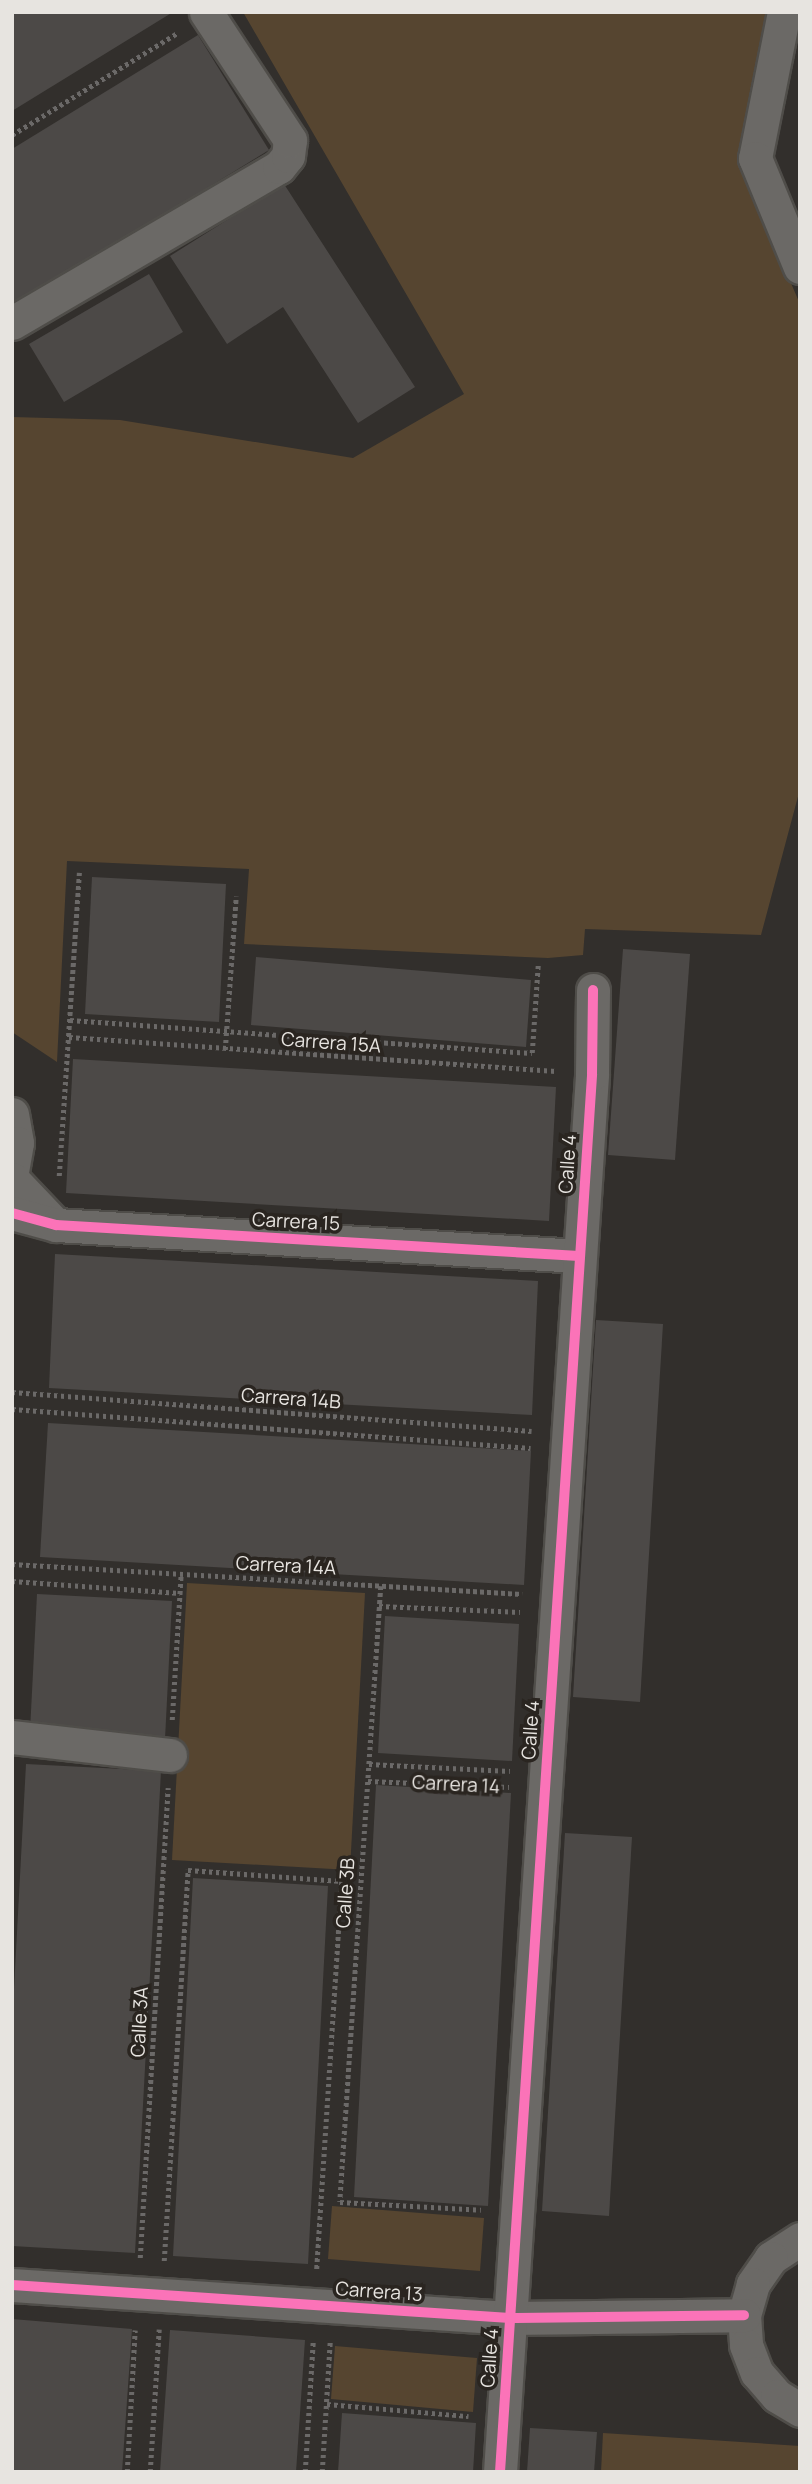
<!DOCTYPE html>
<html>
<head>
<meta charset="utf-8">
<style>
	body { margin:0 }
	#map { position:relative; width:812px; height:2484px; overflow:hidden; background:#322f2c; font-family:Manrope,sans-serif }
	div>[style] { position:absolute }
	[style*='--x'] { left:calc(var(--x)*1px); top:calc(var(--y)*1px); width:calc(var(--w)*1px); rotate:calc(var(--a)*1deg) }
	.green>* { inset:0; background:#564530 }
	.building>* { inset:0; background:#4c4947 }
	.path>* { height:4.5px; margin-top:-2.25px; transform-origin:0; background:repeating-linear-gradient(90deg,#6b6968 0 3.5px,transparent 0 7px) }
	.roads { filter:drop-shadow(2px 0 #4f4d49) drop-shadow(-2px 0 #4f4d49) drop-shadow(0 2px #4f4d49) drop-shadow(0 -2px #4f4d49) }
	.street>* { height:33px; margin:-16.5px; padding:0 16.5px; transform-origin:16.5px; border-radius:16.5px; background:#6b6966 }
	.cycleway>* { height:10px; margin:-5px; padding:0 5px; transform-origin:5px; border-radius:5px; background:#fb73b8 }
	span { translate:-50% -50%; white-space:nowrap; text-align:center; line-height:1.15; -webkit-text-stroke:7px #2a2520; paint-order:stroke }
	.street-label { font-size:19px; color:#e7e4e0 }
	.frame { position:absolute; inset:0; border:14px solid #e7e4e0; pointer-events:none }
</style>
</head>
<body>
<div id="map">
	<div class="green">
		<i style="clip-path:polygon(243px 12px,774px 12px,739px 163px,800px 304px,800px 789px,761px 935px,585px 929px,583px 955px,548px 958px,244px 944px,249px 869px,67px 861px,57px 1062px,12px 1032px,12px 417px,120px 420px,353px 458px,464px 394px)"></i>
		<i style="clip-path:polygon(187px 1583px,365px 1593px,350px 1870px,172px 1860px)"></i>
		<i style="clip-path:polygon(332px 2206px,484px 2218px,480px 2271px,328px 2259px)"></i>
		<i style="clip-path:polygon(335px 2346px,477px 2358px,473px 2412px,331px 2399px)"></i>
		<i style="clip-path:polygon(603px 2433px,800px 2446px,800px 2472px,601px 2472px)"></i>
	</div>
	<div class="building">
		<i style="clip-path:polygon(12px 12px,173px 12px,12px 111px)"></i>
		<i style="clip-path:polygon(198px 35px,269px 150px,12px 308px,12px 149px)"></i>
		<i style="clip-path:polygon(284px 184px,415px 387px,358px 423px,283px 307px,227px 344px,170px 256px)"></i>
		<i style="clip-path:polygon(149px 274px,183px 332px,64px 402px,29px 344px)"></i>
		<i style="clip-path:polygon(92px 877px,226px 884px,219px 1022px,85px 1014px)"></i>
		<i style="clip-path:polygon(623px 949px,690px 954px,675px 1160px,608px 1155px)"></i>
		<i style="clip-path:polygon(256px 957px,531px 980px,526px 1047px,251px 1025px)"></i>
		<i style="clip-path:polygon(73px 1059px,556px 1087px,549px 1221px,66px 1193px)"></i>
		<i style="clip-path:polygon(55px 1254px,538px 1281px,532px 1415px,49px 1388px)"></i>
		<i style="clip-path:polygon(596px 1320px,663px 1324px,640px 1702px,573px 1697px)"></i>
		<i style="clip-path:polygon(48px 1423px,531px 1451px,524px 1585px,40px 1557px)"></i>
		<i style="clip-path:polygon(37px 1594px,172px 1601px,165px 1739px,30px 1731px)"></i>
		<i style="clip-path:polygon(385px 1616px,519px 1624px,512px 1761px,378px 1753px)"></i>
		<i style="clip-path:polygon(26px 1764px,161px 1771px,135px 2253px,12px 2246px,12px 2026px)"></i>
		<i style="clip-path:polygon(376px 1785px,511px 1793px,488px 2206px,354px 2197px)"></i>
		<i style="clip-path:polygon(565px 1833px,632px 1837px,609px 2216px,542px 2211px)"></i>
		<i style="clip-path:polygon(193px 1878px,328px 1886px,308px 2264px,173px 2256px)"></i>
		<i style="clip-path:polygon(12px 2319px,132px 2329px,122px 2472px,12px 2472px)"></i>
		<i style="clip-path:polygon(170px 2330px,305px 2340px,296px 2472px,160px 2472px)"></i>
		<i style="clip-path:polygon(342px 2413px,476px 2423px,473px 2472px,338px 2472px)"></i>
		<i style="clip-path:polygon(530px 2428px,597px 2432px,594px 2472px,527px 2472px)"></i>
	</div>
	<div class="path">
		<i style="--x:12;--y:135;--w:194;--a:-31.7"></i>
		<i style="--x:70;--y:1020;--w:463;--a:4.1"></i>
		<i style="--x:532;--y:1053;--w:89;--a:-86.1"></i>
		<i style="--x:69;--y:1037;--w:488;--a:4"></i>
		<i style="--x:225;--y:1050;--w:154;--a:-85.9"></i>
		<i style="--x:59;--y:1176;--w:304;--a:-86.2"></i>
		<i style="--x:12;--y:1392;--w:521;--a:4.29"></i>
		<i style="--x:12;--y:1409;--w:520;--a:4.3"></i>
		<i style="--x:12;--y:1564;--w:511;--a:3.37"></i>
		<i style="--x:12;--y:1581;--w:168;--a:4.1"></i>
		<i style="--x:381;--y:1586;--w:617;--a:93.81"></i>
		<i style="--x:340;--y:2202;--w:141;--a:3.2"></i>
		<i style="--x:379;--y:1606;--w:141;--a:2.4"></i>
		<i style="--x:172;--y:1720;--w:146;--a:-86.5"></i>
		<i style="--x:369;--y:1764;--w:141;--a:2.8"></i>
		<i style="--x:368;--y:1781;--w:141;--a:2.4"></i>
		<i style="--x:140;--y:2258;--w:471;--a:-86.6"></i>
		<i style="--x:164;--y:2261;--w:392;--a:-86.5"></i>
		<i style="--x:188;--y:1870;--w:154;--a:4.1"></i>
		<i style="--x:342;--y:1881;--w:390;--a:93.7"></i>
		<i style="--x:327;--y:2404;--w:142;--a:4.9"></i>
		<i style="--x:127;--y:2472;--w:142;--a:-86.8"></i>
		<i style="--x:150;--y:2472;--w:143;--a:-86.4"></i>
		<i style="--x:305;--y:2472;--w:131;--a:-86.5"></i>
		<i style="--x:322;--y:2472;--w:130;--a:-86.5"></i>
	</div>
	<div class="roads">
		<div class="street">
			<i style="--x:784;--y:12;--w:149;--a:101.2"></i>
			<i style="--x:755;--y:158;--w:118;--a:67.6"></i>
			<i style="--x:12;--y:323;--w:309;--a:-30.3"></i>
			<i style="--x:279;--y:167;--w:14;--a:-51"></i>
			<i style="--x:288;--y:156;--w:16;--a:-83"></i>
			<i style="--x:290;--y:140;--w:153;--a:-123.3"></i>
			<i style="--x:12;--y:1114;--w:29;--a:80"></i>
			<i style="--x:17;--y:1143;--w:29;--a:100"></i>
			<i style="--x:12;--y:1179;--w:61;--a:46.3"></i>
			<i style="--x:12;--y:1213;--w:46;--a:15.3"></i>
			<i style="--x:56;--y:1225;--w:524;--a:3.39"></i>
			<i style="--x:12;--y:1737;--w:159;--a:6.5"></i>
			<i style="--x:800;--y:2239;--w:35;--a:147"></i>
			<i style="--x:771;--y:2258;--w:32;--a:125"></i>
			<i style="--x:753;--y:2284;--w:32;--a:106"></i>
			<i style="--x:744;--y:2315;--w:30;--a:86"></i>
			<i style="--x:746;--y:2345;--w:30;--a:69"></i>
			<i style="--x:757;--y:2373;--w:30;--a:49"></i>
			<i style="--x:777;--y:2396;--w:27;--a:31"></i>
			<i style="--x:12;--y:2285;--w:499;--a:3.8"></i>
			<i style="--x:510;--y:2318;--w:234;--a:-0.7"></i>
			<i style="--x:500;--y:2472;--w:1401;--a:-86.23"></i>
			<i style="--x:592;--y:1074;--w:84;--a:-89.3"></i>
		</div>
	</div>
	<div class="cycleway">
		<i style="--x:12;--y:1213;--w:46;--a:15.3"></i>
		<i style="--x:56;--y:1225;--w:524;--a:3.39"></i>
		<i style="--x:12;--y:2285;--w:499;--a:3.8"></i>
		<i style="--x:510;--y:2318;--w:234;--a:-0.7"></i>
		<i style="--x:500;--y:2472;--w:1401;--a:-86.23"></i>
		<i style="--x:592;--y:1074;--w:84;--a:-89.3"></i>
	</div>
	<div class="street-label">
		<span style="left:331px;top:1043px;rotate:4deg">Carrera 15A</span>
		<span style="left:568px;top:1164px;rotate:-86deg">Calle 4</span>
		<span style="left:296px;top:1222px;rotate:3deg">Carrera 15</span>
		<span style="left:291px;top:1399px;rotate:4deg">Carrera 14B</span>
		<span style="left:286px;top:1566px;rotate:3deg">Carrera 14A</span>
		<span style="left:531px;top:1730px;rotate:-86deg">Calle 4</span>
		<span style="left:456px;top:1785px;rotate:3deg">Carrera 14</span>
		<span style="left:346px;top:1893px;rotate:-86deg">Calle 3B</span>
		<span style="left:140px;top:2022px;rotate:-87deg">Calle 3A</span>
		<span style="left:379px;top:2292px;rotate:4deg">Carrera 13</span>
		<span style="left:490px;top:2358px;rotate:-86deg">Calle 4</span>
	</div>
	<div class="frame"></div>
</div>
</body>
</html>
